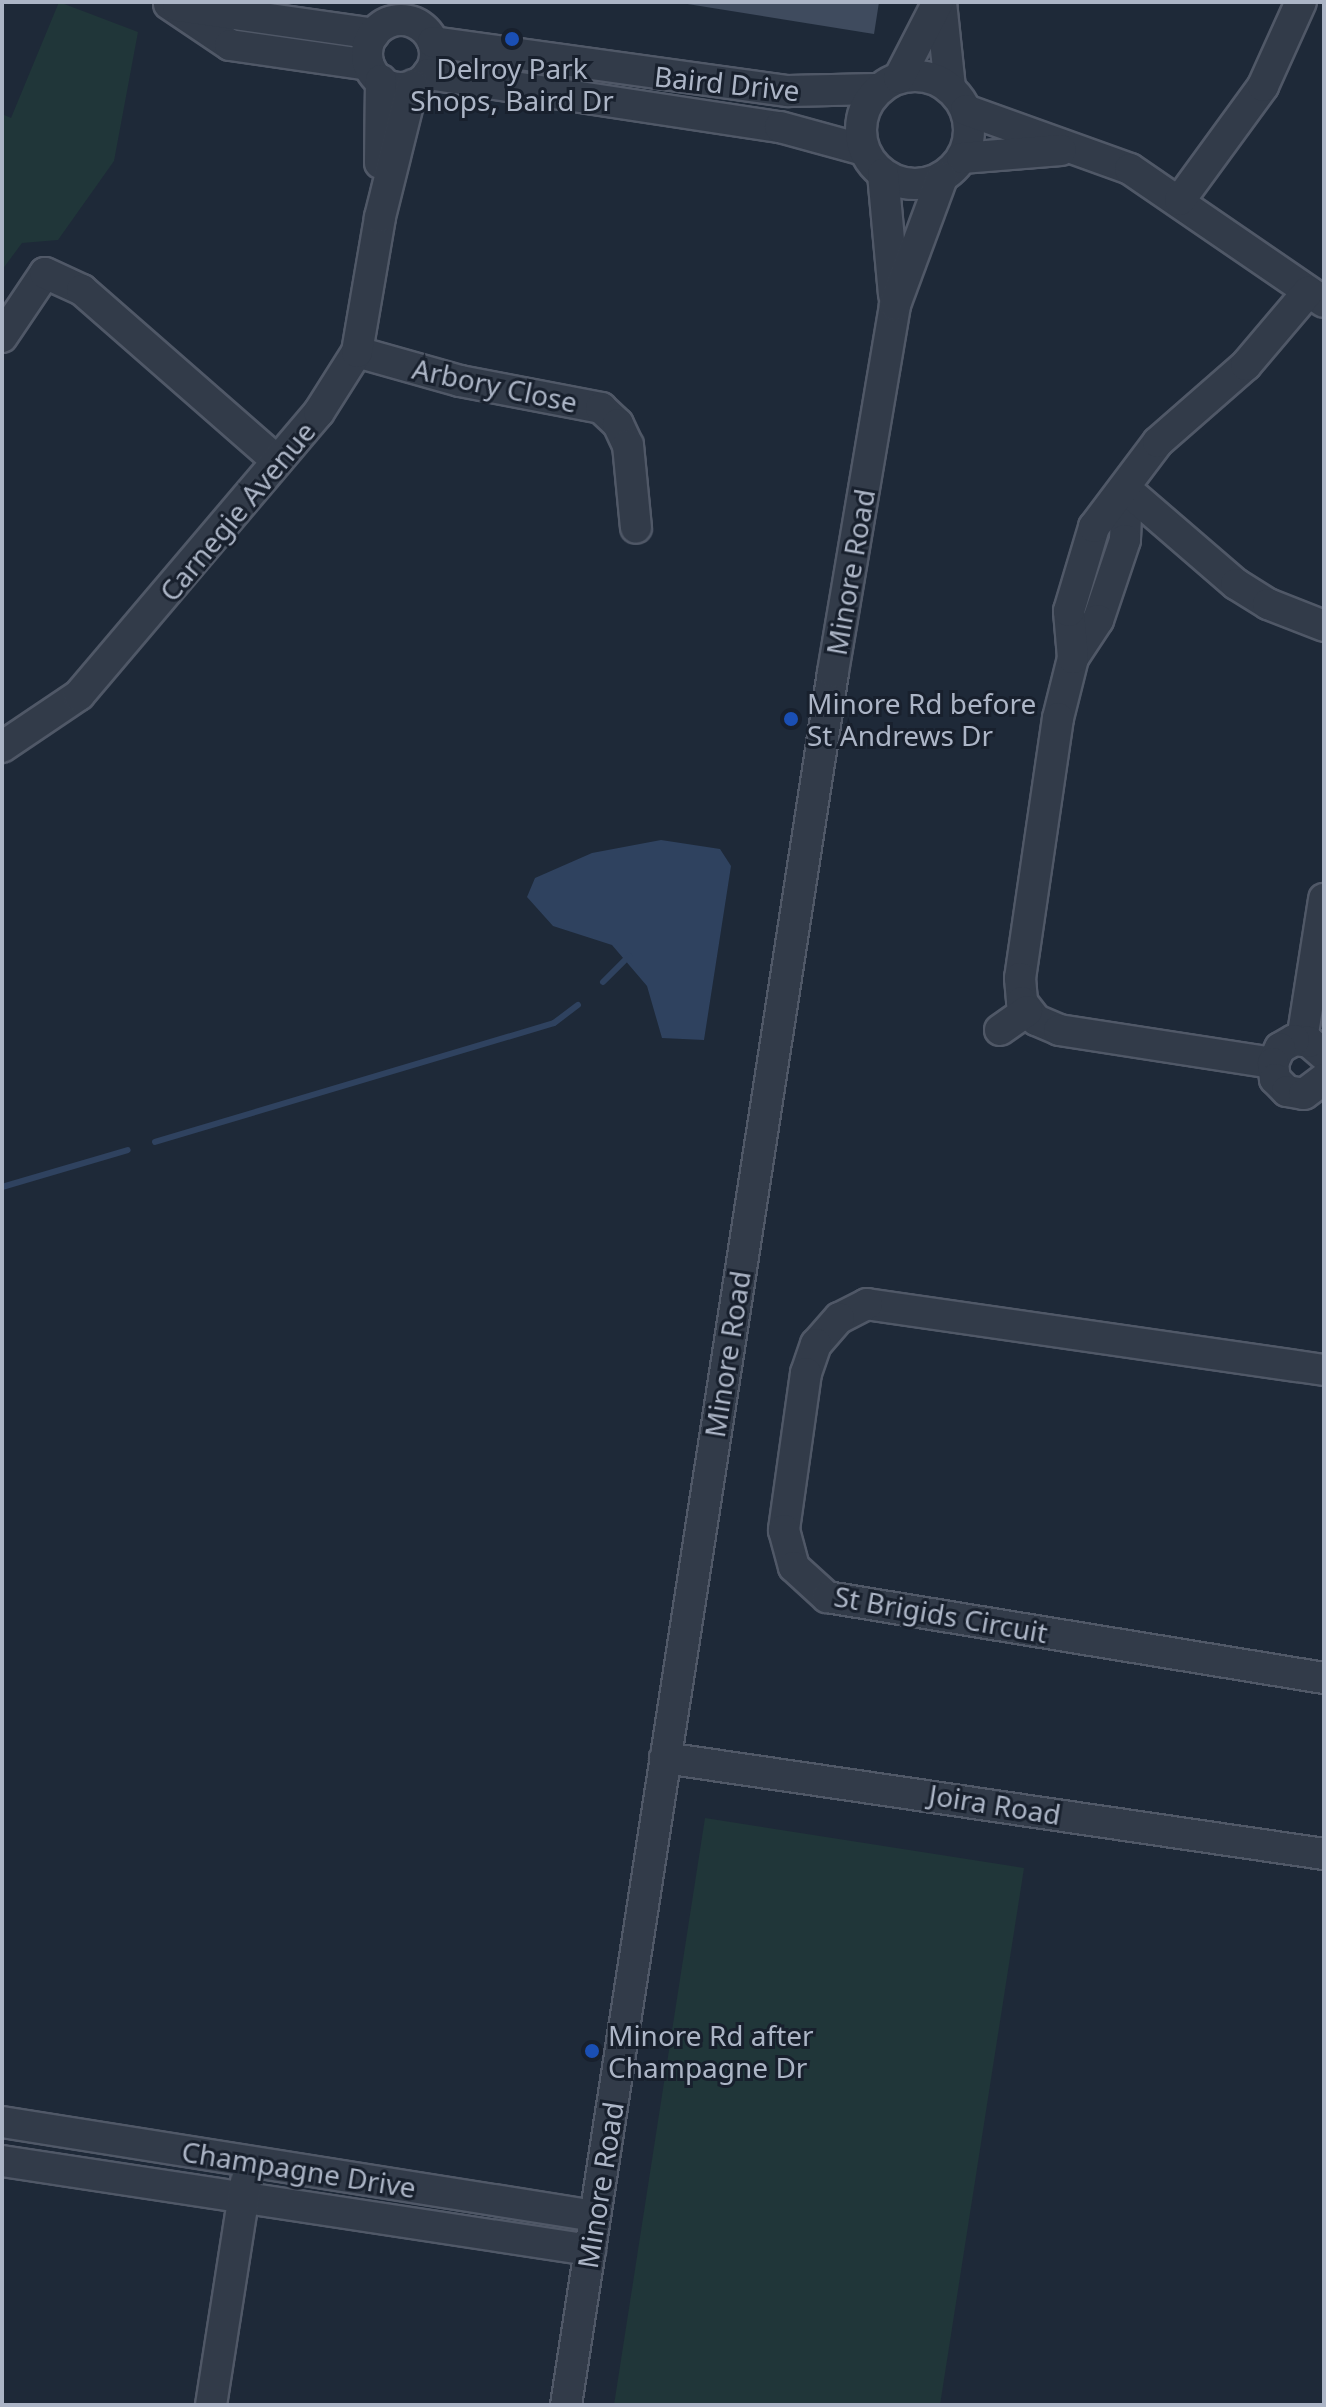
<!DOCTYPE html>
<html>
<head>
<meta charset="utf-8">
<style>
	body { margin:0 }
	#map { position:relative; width:1326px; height:2407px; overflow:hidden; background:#1e2938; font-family:"Noto Sans",sans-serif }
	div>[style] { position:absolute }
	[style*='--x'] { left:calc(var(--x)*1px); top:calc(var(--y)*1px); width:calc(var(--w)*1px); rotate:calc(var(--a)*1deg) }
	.green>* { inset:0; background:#203639 }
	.water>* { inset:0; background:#2f425f }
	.stream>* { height:6px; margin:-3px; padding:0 3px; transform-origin:3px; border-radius:3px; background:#2f425f }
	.building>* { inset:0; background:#3f4b5e }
	.roads { filter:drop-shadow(2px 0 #505867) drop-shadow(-2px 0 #505867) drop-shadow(0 2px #505867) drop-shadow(0 -2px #505867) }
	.minor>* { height:30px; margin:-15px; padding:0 15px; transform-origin:15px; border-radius:15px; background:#323b49 }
	.minor>.ring { margin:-15px; padding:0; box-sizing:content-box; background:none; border:30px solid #323b49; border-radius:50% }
	.dots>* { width:22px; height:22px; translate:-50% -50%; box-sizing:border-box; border:4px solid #18202d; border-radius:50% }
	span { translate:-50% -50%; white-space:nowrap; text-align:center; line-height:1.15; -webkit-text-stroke:6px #18202d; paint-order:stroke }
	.poi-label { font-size:28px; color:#acb5c6 }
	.left { translate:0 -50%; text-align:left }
	.street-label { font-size:28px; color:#acb5c6 }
	.frame { position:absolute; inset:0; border:4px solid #acb5c6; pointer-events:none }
</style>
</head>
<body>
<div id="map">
	<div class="green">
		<i style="clip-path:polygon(59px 2px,138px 32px,114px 161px,58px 240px,22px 243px,2px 270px,2px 114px,11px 118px)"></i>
		<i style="clip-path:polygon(705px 1818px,1024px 1868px,940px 2405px,614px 2405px)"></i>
	</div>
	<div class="water">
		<i style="clip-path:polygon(661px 840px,720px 849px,731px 866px,704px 1040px,662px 1038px,647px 986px,612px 945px,553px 926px,527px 897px,535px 878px,592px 853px)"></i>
	</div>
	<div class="stream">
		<i style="--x:603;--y:982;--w:37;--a:-45"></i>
		<i style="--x:155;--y:1142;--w:416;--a:-16.6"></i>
		<i style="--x:554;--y:1023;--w:30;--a:-37"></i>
		<i style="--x:2;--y:1187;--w:131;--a:-16.4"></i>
	</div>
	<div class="building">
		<i style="clip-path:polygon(675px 2px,879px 2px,874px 34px)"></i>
	</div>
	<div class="roads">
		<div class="minor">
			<i style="--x:941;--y:2;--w:86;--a:84"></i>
			<i style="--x:169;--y:4;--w:73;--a:33.9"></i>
			<i style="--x:230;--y:45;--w:140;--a:8.2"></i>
			<i style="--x:178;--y:6;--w:198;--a:8.1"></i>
			<i class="ring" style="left:367px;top:20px;width:38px;height:38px"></i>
			<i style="--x:433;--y:42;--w:358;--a:7.9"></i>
			<i style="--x:788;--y:91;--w:91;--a:-1.3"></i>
			<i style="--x:428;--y:74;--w:356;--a:8.6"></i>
			<i style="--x:780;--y:127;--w:87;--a:15.3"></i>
			<i class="ring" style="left:861px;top:76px;width:78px;height:78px"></i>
			<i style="--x:899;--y:78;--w:85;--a:-62.8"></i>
			<i style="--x:966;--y:110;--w:174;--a:19.8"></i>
			<i style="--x:1130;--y:169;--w:235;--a:34.4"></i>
			<i style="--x:962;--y:158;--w:99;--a:-4.6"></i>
			<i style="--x:380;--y:163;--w:83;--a:-89.3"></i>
			<i style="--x:883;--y:174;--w:121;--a:84.8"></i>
			<i style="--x:1180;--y:200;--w:141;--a:-53.9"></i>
			<i style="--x:1263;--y:86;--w:92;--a:-65.7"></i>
			<i style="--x:2;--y:337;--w:77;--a:-56.1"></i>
			<i style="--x:45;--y:273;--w:41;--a:24.7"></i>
			<i style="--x:82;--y:290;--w:258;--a:41.2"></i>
			<i style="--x:357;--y:352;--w:107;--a:15.7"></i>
			<i style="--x:460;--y:381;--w:144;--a:10.8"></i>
			<i style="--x:601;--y:408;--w:23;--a:43"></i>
			<i style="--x:618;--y:424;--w:23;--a:65"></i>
			<i style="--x:628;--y:445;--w:83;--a:84.5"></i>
			<i style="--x:1127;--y:490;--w:50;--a:92.3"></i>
			<i style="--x:1125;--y:540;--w:84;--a:108.6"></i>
			<i style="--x:1098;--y:620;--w:45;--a:123.3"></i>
			<i style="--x:1073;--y:658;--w:62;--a:104"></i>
			<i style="--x:1058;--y:718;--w:263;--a:98.3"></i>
			<i style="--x:1020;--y:978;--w:24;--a:85"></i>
			<i style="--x:1022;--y:1002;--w:23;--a:52"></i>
			<i style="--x:1036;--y:1020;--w:25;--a:23"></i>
			<i style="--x:1059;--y:1030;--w:217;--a:8.8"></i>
			<i style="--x:1127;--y:490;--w:144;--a:40.8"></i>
			<i style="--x:1236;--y:584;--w:38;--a:32"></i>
			<i style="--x:1268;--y:604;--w:60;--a:21.4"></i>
			<i style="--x:1073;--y:658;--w:47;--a:-94.9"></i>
			<i style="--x:1069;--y:611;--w:88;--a:-73.4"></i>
			<i style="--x:1094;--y:527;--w:106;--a:-53"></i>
			<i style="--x:1158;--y:442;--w:117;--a:-41.2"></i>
			<i style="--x:1246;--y:365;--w:96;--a:-49.7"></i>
			<i style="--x:2;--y:747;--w:93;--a:-34"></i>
			<i style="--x:79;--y:695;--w:371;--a:-49.7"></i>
			<i style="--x:319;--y:412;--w:71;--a:-57.7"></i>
			<i style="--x:357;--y:352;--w:137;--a:-80.3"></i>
			<i style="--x:380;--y:217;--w:136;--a:-76"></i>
			<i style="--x:1000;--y:1030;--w:33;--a:-35"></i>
			<i style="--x:1302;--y:1040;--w:143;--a:-81.1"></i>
			<i style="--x:1324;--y:1055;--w:20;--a:-139"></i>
			<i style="--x:1309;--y:1042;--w:15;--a:-172"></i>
			<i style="--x:1294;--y:1040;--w:16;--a:150"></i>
			<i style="--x:1280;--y:1048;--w:17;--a:115"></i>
			<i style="--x:1273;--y:1063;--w:16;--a:83"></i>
			<i style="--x:1275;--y:1079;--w:17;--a:45"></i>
			<i style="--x:1287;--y:1091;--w:17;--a:10"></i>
			<i style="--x:1304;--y:1094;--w:25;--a:-37"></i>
			<i style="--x:1324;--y:1370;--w:462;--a:-171.8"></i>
			<i style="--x:867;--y:1304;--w:31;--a:153"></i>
			<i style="--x:839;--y:1318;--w:35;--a:131"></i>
			<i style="--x:816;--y:1344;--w:31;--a:109"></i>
			<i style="--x:806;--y:1373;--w:159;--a:98"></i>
			<i style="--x:784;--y:1530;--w:38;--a:75"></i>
			<i style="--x:794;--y:1567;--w:45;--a:42.3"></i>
			<i style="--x:827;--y:1597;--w:504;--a:9.26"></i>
			<i style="--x:665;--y:1758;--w:666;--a:8.29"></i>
			<i style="--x:2;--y:2122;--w:600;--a:9.01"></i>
			<i style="--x:2;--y:2161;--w:595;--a:8.61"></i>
			<i style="--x:211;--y:2405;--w:226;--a:-81.1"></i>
			<i style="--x:566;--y:2405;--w:1753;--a:-81.24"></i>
			<i style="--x:833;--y:672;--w:372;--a:-80.4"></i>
			<i style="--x:895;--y:305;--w:135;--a:-69.7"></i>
		</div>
	</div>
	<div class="dots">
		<i style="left:512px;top:39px;background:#1a4fb4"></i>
		<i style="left:791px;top:719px;background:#1a4fb4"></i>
		<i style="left:592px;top:2051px;background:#1a4fb4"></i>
	</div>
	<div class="poi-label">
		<span style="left:512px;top:84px">Delroy Park<br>Shops, Baird Dr</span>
		<span class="left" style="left:807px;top:719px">Minore Rd before<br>St Andrews Dr</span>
		<span class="left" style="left:608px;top:2051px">Minore Rd after<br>Champagne Dr</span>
	</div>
	<div class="street-label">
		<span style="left:727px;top:83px;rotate:6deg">Baird Drive</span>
		<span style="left:495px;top:385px;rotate:12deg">Arbory Close</span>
		<span style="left:237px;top:511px;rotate:-50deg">Carnegie Avenue</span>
		<span style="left:850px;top:572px;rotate:-80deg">Minore Road</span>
		<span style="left:727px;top:1354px;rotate:-81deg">Minore Road</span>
		<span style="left:941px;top:1614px;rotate:10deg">St Brigids Circuit</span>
		<span style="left:995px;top:1804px;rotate:9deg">Joira Road</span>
		<span style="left:299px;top:2169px;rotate:9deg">Champagne Drive</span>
		<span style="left:600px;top:2185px;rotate:-81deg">Minore Road</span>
	</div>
	<div class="frame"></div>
</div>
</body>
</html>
